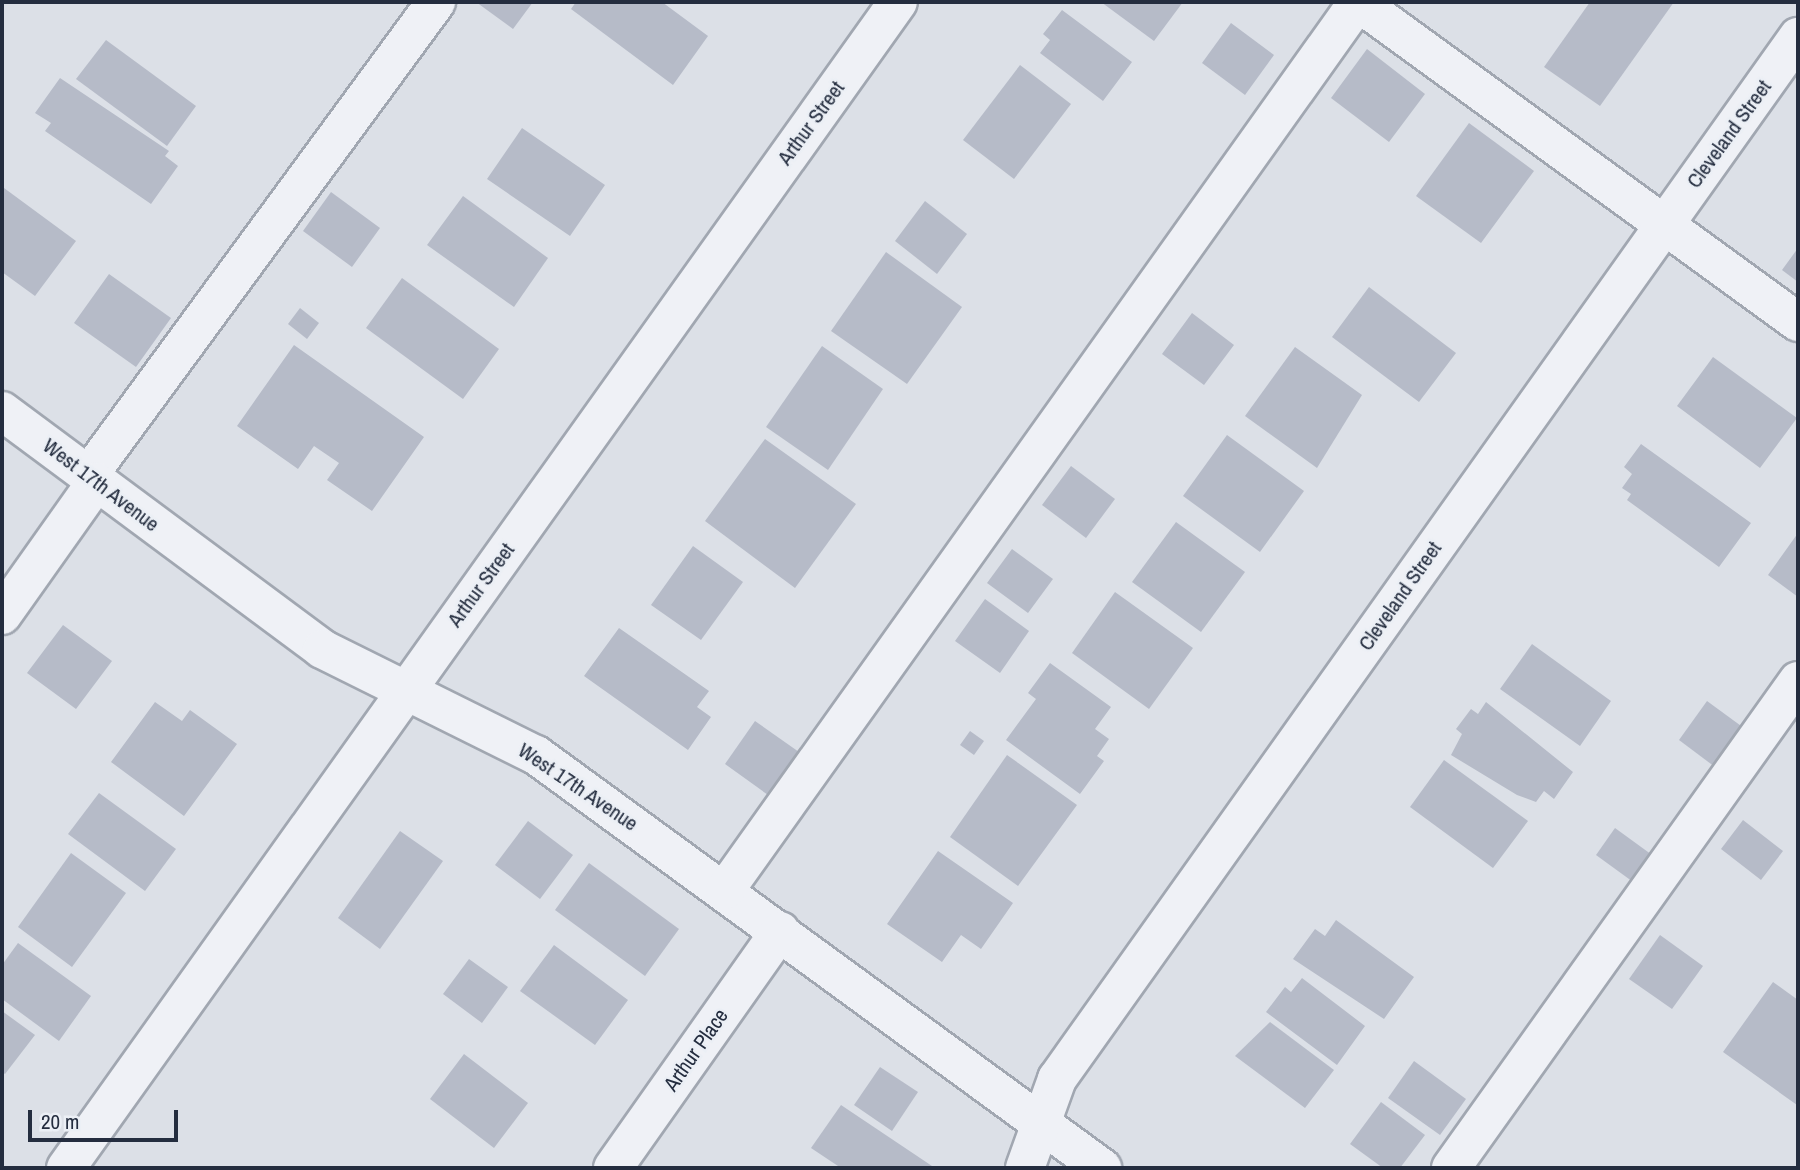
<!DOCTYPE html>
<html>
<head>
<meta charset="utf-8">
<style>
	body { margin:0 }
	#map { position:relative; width:1800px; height:1170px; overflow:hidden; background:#dce0e7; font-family:"Archivo Narrow",sans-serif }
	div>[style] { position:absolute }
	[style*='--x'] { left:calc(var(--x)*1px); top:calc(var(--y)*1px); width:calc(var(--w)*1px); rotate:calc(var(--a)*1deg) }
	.building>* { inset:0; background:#b6bbc8 }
	.roads { filter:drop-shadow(2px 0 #a1a7b1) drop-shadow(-2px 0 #a1a7b1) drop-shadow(0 2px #a1a7b1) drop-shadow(0 -2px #a1a7b1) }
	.minor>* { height:38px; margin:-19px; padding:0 19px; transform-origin:19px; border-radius:19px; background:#eff1f6 }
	span { translate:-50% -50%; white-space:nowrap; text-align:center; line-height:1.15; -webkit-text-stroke:5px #ebeff5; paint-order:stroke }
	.street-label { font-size:21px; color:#242d3f }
	.frame { position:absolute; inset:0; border:4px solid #242d3f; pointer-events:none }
	.scale { position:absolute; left:28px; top:1110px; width:150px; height:32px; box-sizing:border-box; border:4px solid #242d3f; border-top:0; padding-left:9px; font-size:21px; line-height:24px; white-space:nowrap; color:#242d3f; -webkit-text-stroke:5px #ebeff5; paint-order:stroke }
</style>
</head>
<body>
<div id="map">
	<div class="building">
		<i style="clip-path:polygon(476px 2px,533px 2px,513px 29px)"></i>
		<i style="clip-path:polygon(576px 2px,662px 2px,708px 36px,673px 85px,571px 9px)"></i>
		<i style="clip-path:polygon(1101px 2px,1183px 2px,1154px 41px)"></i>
		<i style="clip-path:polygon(1590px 2px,1674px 2px,1600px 106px,1544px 67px)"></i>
		<i style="clip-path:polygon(1062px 10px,1132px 62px,1103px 101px,1040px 53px,1050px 40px,1043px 34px)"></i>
		<i style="clip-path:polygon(1231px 23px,1274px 55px,1245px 95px,1202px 63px)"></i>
		<i style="clip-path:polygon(106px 40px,196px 106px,167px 146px,76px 79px)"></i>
		<i style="clip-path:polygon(1367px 49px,1425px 94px,1389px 142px,1331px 98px)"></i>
		<i style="clip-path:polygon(1020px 65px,1071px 104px,1014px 179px,963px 140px)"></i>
		<i style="clip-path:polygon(60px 78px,169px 151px,165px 156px,178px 166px,151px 204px,45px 131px,51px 123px,35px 113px)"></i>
		<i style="clip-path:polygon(1469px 123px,1534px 171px,1481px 243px,1416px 196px)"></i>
		<i style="clip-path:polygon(522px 128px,605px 185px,570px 236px,487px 179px)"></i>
		<i style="clip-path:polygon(4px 188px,76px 241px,35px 296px,2px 272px)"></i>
		<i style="clip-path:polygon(331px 192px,380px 228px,352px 267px,303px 231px)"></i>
		<i style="clip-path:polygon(463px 196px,548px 258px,514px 307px,427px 245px)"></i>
		<i style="clip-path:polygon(925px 201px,967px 234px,937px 274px,895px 241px)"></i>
		<i style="clip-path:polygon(1798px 248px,1798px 282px,1782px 270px)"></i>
		<i style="clip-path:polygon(886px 252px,962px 307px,907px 384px,831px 331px)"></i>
		<i style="clip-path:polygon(109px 274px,171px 318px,136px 367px,74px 323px)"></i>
		<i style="clip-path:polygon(402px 278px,499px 349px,463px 399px,366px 328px)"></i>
		<i style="clip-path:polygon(1369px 287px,1456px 353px,1419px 402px,1332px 337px)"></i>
		<i style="clip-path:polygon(300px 308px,319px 323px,307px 339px,288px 324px)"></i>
		<i style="clip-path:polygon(1192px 313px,1234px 345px,1204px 385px,1162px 354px)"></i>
		<i style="clip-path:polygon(294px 345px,424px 437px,372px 511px,327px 480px,339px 463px,314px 446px,298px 469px,237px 426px)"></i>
		<i style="clip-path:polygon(822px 346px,883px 389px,828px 470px,766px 427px)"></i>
		<i style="clip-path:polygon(1295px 347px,1362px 395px,1317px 468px,1245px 416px)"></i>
		<i style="clip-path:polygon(1713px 357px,1797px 418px,1760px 468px,1677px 406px)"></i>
		<i style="clip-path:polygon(1227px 435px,1304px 491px,1260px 552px,1183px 496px)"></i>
		<i style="clip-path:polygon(765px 439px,856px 504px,795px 588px,705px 521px)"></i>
		<i style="clip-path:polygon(1641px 444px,1751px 523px,1719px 567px,1627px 500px,1631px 494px,1622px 488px,1632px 474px,1624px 467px)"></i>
		<i style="clip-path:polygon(1071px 466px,1115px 499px,1086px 538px,1042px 505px)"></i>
		<i style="clip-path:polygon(1176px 522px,1245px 572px,1201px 632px,1132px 582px)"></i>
		<i style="clip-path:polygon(1798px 533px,1798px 597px,1768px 575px)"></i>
		<i style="clip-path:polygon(693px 546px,743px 582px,701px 640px,651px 605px)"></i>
		<i style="clip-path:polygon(1012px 549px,1053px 579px,1028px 613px,987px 583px)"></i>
		<i style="clip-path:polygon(1115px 592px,1193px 648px,1149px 709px,1072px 653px)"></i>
		<i style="clip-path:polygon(985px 599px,1029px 631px,1000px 673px,955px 641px)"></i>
		<i style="clip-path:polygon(63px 625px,112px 661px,76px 709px,27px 673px)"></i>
		<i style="clip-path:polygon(619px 628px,709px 691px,697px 707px,711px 717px,688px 750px,584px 676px)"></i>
		<i style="clip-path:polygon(1532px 644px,1611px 701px,1580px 746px,1500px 689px)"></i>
		<i style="clip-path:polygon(1050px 663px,1111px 707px,1095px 729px,1109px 739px,1097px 756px,1104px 761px,1080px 794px,1006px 740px,1036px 699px,1028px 693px)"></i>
		<i style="clip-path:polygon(1707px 701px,1748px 731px,1719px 770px,1679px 740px)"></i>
		<i style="clip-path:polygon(155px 702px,182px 721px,190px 710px,237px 744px,184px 816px,111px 762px)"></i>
		<i style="clip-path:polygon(1486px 702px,1573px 772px,1554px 799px,1544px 791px,1536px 802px,1517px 795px,1451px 755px,1462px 734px,1456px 729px,1471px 709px,1478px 714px)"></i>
		<i style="clip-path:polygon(755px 721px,799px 752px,768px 795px,725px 764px)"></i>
		<i style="clip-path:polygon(970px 731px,984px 741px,974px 755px,960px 745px)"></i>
		<i style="clip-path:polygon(1007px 755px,1077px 805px,1018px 886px,950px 837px)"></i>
		<i style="clip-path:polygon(1444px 760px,1528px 821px,1493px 868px,1410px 807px)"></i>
		<i style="clip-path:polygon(99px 793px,176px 849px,145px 891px,68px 834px)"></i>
		<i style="clip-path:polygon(1743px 820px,1783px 851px,1761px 880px,1721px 849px)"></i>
		<i style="clip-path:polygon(528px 821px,573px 855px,540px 899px,495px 865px)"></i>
		<i style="clip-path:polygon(1615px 828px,1659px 860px,1640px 887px,1596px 855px)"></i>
		<i style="clip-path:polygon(400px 831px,443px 861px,380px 949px,338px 918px)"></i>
		<i style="clip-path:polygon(938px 851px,1013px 903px,981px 949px,961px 935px,942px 962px,887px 924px)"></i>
		<i style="clip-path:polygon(71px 853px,126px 893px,72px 967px,18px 927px)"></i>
		<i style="clip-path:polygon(589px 863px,679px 929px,645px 976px,555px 910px)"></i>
		<i style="clip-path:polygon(1336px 920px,1414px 977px,1384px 1019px,1293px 959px,1315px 929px,1325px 936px)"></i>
		<i style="clip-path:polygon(1660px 935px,1703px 966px,1672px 1009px,1629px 979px)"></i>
		<i style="clip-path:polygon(18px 943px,91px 996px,59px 1041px,2px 999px,2px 965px)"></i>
		<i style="clip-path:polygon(554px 945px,628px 1000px,595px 1045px,520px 991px)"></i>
		<i style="clip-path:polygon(469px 959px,508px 987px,482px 1023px,443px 994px)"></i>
		<i style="clip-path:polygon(1302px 978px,1365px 1026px,1337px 1065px,1266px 1012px,1285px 987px,1291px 992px)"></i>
		<i style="clip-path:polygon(1773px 982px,1798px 1000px,1797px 1105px,1723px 1052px)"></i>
		<i style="clip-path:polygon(2px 1011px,35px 1035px,5px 1074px,2px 1072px)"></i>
		<i style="clip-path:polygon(1270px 1022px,1334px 1070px,1305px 1108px,1235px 1056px)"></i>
		<i style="clip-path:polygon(464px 1054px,528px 1103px,494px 1148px,430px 1099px)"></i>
		<i style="clip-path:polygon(1414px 1061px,1466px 1099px,1440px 1135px,1388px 1098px)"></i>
		<i style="clip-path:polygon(880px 1067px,918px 1092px,892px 1131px,854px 1105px)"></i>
		<i style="clip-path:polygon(1381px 1102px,1425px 1135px,1400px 1168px,1383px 1168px,1350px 1144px)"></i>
		<i style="clip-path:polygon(841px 1105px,935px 1168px,841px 1168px,811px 1148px)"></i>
	</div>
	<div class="roads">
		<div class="minor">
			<i style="--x:1358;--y:2;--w:544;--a:36.03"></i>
			<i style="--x:2;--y:411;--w:399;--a:36.6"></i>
			<i style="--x:322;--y:649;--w:239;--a:26.4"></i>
			<i style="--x:536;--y:755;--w:701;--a:36.12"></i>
			<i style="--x:88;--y:476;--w:588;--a:-53.71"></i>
			<i style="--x:2;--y:615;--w:163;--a:-54.7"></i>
			<i style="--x:725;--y:890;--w:1091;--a:-54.52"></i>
			<i style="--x:66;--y:1168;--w:1432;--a:-54.49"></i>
			<i style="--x:613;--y:1168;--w:290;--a:-54.8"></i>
			<i style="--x:1025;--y:1168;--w:95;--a:-70.2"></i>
			<i style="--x:1057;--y:1079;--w:1279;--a:-54.58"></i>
			<i style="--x:1451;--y:1168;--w:598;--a:-54.53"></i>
		</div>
	</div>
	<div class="street-label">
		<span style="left:811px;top:123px;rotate:-54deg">Arthur Street</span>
		<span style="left:1729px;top:134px;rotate:-54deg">Cleveland Street</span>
		<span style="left:101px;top:485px;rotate:37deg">West 17th Avenue</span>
		<span style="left:481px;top:585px;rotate:-54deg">Arthur Street</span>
		<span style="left:1400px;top:596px;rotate:-55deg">Cleveland Street</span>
		<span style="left:578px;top:787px;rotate:34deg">West 17th Avenue</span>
		<span style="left:696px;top:1050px;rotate:-55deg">Arthur Place</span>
	</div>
	<div class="frame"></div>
	<div class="scale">20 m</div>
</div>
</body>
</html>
